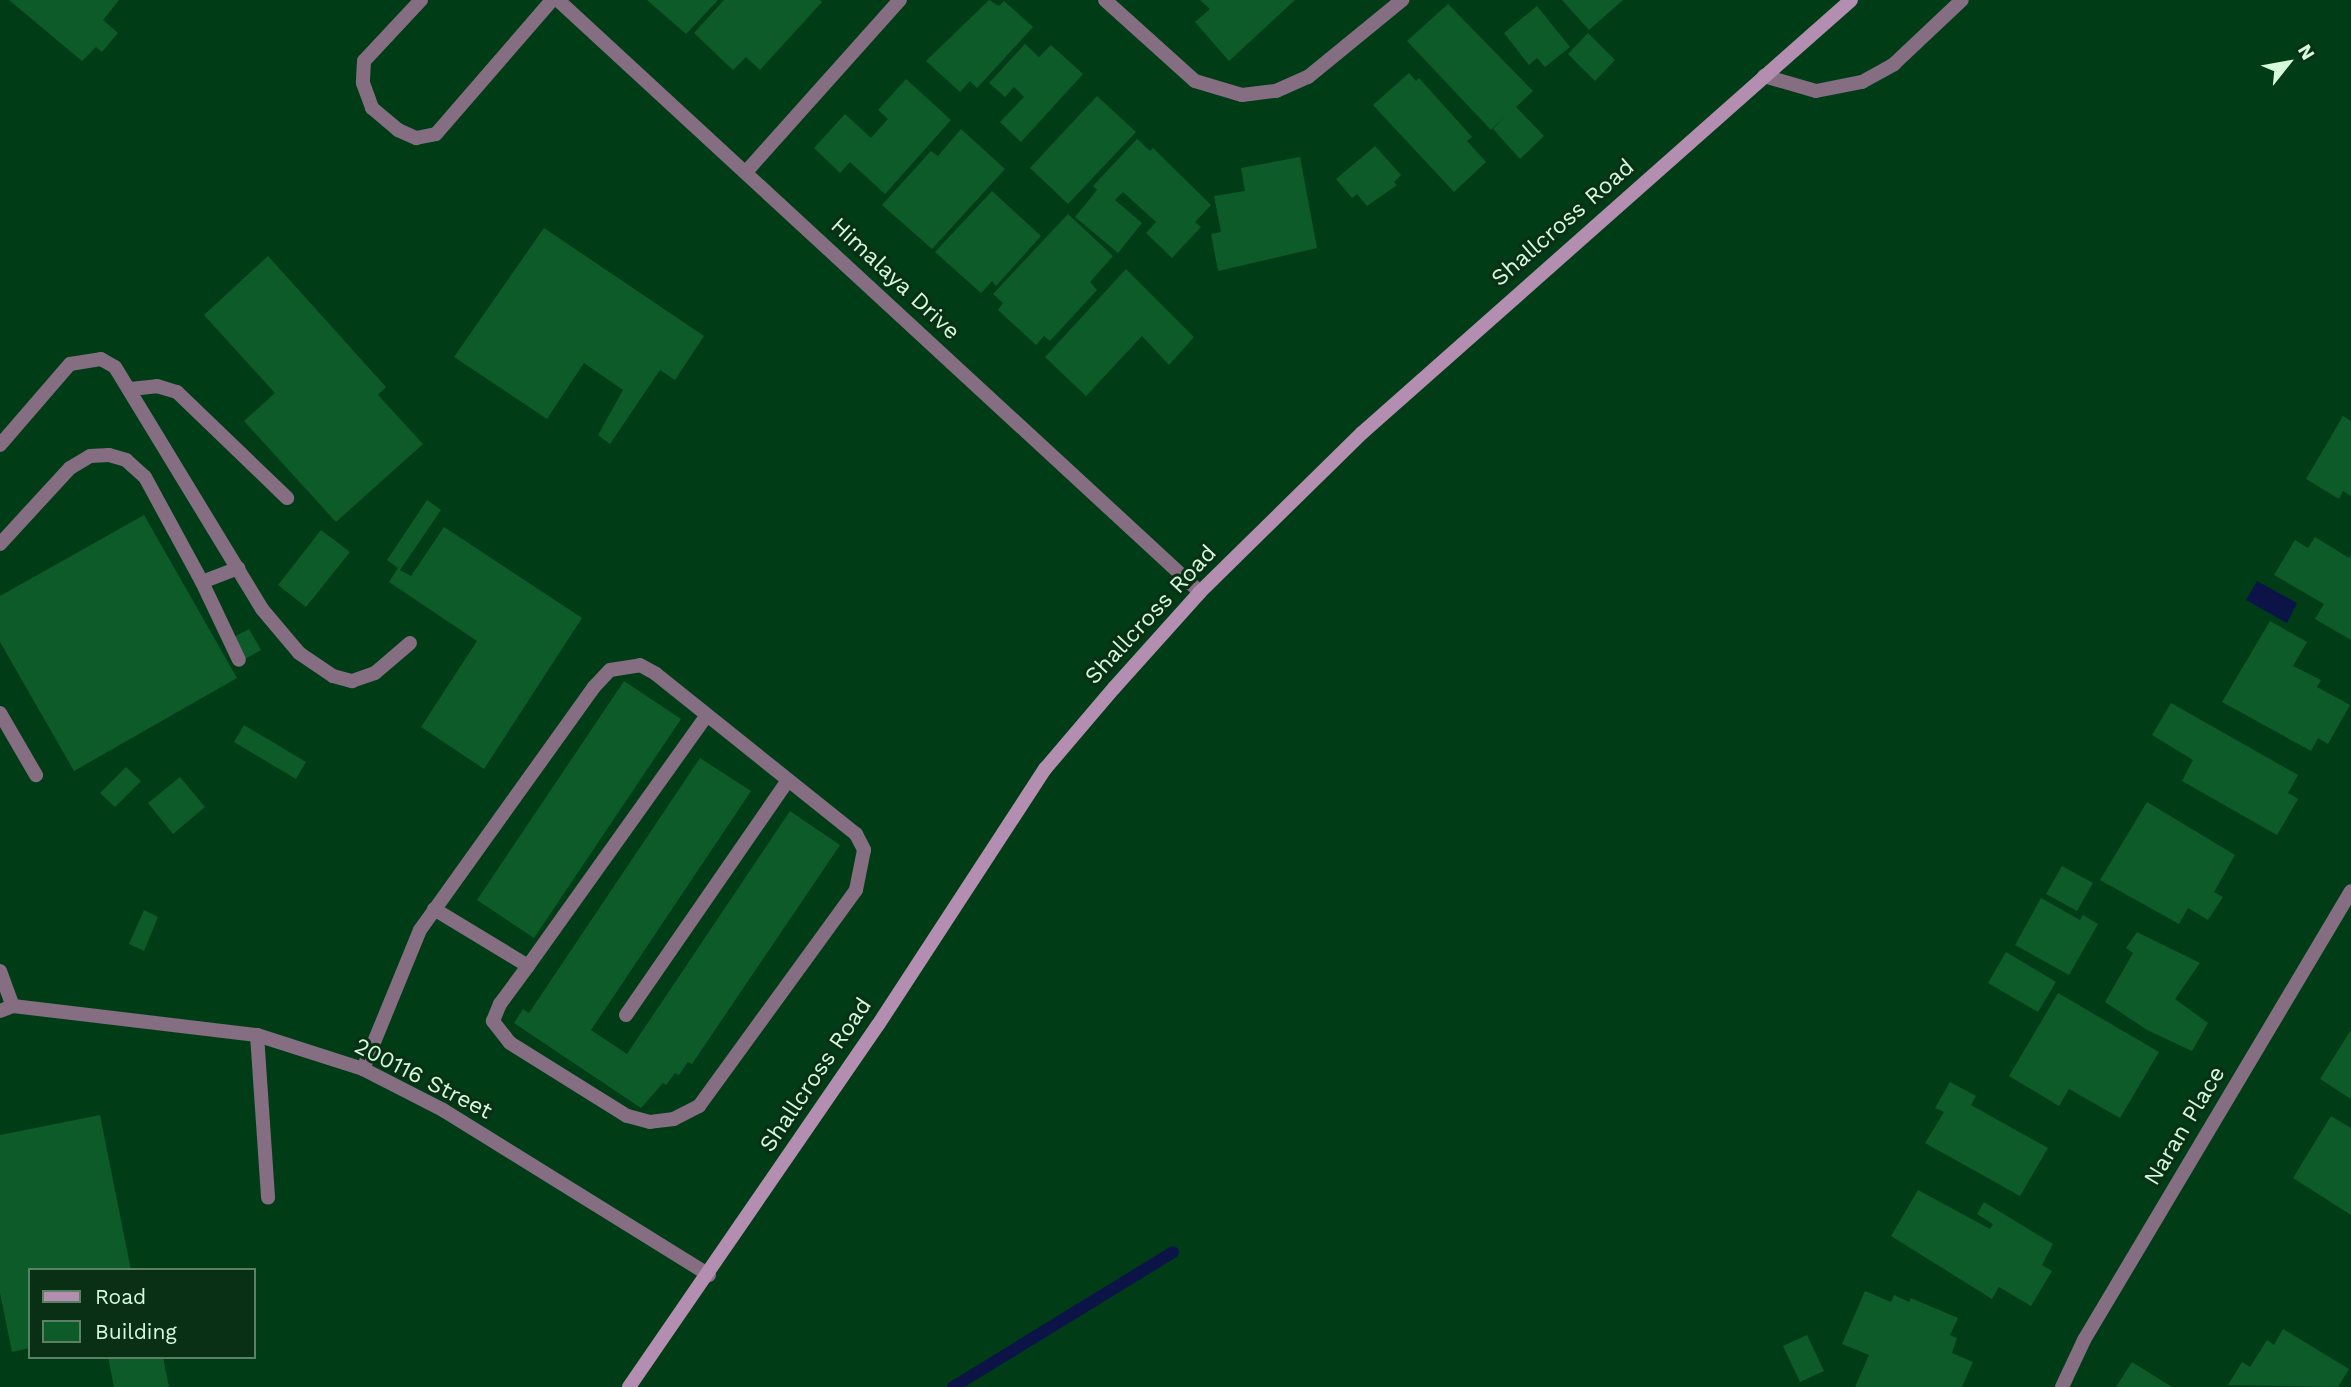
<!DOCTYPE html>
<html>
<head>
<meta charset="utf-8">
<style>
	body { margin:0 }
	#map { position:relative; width:2351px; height:1387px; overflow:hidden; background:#003d17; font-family:"Work Sans",sans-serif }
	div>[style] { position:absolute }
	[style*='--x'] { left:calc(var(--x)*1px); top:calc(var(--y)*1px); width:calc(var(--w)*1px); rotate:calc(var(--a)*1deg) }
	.water>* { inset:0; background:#0c1447 }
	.stream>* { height:12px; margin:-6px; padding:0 6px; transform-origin:6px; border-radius:6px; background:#0c1447 }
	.building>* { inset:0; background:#0c5b29 }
	.lane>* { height:14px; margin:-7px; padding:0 7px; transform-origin:7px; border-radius:7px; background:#856d82 }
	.street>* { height:14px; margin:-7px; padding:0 7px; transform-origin:7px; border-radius:7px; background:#856d82 }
	.secondary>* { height:14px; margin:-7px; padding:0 7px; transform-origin:7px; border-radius:7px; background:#b48eb0 }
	span { translate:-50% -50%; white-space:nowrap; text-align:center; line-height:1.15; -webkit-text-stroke:6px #093015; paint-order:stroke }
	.street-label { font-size:23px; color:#d6f9db }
	.legend { position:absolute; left:28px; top:1268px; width:228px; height:91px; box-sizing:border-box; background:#093015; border:2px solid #5b8064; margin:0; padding:9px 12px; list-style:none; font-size:21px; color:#d6f9db }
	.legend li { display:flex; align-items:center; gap:14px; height:35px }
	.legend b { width:35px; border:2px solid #5b8064 }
	.north { position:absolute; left:2253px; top:28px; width:70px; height:70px; -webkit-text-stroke:5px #093015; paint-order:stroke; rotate:59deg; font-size:19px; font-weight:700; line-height:28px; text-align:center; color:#d6f9db }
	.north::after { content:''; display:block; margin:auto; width:24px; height:32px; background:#d6f9db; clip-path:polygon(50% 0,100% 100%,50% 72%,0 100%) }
</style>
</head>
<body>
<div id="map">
	<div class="water">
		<i style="clip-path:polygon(2257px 581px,2297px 603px,2287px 623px,2246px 600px)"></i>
	</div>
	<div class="stream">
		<i style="--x:953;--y:1387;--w:258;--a:-31.5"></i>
	</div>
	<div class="building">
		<i style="clip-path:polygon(9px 0,119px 0,103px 20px,118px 33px,102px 52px,96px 47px,82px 61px)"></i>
		<i style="clip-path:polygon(647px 0,718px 0,686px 34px)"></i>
		<i style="clip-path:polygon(724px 0,820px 0,822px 2px,760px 70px,746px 57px,733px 70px,694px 33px)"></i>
		<i style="clip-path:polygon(989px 0,999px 6px,1004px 1px,1033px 27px,977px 88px,970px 81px,960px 92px,926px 61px)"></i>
		<i style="clip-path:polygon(1200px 0,1295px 0,1229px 61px,1195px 22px,1210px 9px)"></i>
		<i style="clip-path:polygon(1562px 0,1623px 0,1589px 30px)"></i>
		<i style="clip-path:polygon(1448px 4px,1533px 91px,1516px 107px,1544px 136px,1520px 159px,1493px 129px,1506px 115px,1491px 130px,1407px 41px)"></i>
		<i style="clip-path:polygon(1537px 6px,1570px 47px,1545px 67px,1537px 58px,1529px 65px,1504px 33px)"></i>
		<i style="clip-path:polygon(1588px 33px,1615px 60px,1595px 81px,1568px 54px)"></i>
		<i style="clip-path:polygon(1025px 44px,1039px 57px,1051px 45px,1083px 74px,1021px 142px,1000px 122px,1024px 97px,1014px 87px,1005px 97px,989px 83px)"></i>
		<i style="clip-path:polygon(1409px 73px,1416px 81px,1419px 78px,1472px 137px,1467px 141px,1486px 162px,1454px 192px,1373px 105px)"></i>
		<i style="clip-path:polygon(906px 79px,951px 120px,885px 194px,850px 162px,840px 173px,814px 148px,845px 114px,871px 138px,888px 119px,878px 110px)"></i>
		<i style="clip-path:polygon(1097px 96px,1136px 132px,1068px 204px,1030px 168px)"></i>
		<i style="clip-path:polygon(961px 129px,1005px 169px,932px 249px,882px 205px,931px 151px,938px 156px)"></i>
		<i style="clip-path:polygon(1137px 139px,1150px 151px,1153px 148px,1211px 205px,1195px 222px,1201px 227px,1172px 258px,1146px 233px,1156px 222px,1123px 192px,1115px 200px,1142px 223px,1118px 253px,1075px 217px,1097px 190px,1093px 186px)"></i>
		<i style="clip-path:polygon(1375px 146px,1401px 175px,1394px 182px,1397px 185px,1367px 206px,1357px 194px,1352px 198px,1336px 179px)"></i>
		<i style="clip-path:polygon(1300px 157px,1317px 248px,1218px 271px,1211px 234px,1221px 232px,1214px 196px,1245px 191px,1241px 168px)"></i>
		<i style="clip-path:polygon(992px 191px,1041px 236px,996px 286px,992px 281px,981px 293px,935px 252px)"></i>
		<i style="clip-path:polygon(1068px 214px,1113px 256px,1090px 282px,1097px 290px,1050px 341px,1044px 336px,1036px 345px,998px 310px,1003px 303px,993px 294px)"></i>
		<i style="clip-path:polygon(544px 228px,704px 336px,675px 380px,660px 370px,610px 444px,598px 435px,623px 390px,584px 363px,547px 419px,454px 357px)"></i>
		<i style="clip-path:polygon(268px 256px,386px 387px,378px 395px,423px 444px,336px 522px,244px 421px,275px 393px,204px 315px)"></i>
		<i style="clip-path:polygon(1126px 269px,1194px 337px,1169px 365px,1142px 336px,1086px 396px,1045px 357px)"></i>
		<i style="clip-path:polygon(2343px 416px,2351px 421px,2351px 496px,2343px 491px,2339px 499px,2306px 479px)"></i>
		<i style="clip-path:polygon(427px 500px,441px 510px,400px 570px,411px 576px,444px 527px,582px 618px,484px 769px,421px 727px,477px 641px,389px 582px,398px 568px,387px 560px)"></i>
		<i style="clip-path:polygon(144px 515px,237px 678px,74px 771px,0 642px,0 596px)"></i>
		<i style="clip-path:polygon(321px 530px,350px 552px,306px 607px,278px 585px)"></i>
		<i style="clip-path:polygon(2315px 537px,2349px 558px,2351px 554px,2351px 640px,2315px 619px,2324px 604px,2274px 575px,2295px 540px,2308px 548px)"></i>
		<i style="clip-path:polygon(2270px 621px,2307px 642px,2293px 666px,2321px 680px,2317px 687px,2350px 705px,2328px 744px,2318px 738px,2311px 751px,2222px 702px)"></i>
		<i style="clip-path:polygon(249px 629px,261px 650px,245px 659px,232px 638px)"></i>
		<i style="clip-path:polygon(624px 681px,681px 719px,534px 938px,477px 900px)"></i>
		<i style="clip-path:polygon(2171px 703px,2298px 775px,2288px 793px,2298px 799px,2277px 835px,2182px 781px,2193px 760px,2152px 735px)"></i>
		<i style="clip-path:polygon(244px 725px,306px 762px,296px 779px,234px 742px)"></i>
		<i style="clip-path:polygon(700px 758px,751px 791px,591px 1030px,627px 1054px,790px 811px,840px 845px,692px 1064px,688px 1062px,679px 1075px,675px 1073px,666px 1085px,663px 1083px,641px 1108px,514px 1023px,523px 1009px,529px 1013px)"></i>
		<i style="clip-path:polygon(126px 767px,141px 781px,115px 807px,100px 793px)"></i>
		<i style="clip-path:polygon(180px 777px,205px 807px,173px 834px,148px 803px)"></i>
		<i style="clip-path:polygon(2147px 802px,2235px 855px,2214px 892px,2223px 897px,2208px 920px,2188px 908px,2179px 924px,2100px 880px)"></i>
		<i style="clip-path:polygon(2062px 866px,2093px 883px,2077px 911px,2046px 894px)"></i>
		<i style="clip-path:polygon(2041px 898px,2080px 920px,2083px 915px,2098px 924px,2069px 975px,2015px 945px)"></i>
		<i style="clip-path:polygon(144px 910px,158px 917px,144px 951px,129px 944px)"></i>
		<i style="clip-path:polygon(2137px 932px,2200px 963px,2175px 999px,2208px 1023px,2192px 1051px,2147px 1030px,2105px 1002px,2133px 953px,2126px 948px)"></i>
		<i style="clip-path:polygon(2006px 952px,2056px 982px,2038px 1012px,1988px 983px)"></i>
		<i style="clip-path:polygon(2058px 993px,2159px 1052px,2120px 1118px,2069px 1089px,2059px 1106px,2009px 1076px)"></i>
		<i style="clip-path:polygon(2351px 1030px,2351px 1099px,2320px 1079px)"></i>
		<i style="clip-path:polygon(1950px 1082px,1976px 1096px,1971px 1105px,2048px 1148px,2020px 1196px,1925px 1143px,1944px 1112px,1935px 1108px)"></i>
		<i style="clip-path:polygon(100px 1115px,131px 1270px,30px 1270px,30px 1348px,12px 1352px,0 1293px,0 1135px)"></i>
		<i style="clip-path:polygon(2331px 1116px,2351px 1128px,2351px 1215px,2293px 1178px)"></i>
		<i style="clip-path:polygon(1918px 1190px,1990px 1229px,1993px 1224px,1977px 1214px,1984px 1202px,2053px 1244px,2042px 1265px,2052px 1271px,2031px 1306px,1999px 1287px,1992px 1299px,1891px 1236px)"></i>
		<i style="clip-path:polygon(1865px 1291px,1891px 1302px,1894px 1295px,1909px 1302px,1911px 1298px,1958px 1318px,1950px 1335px,1957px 1338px,1952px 1353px,1973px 1362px,1962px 1387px,1855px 1387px,1869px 1355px,1842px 1344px)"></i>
		<i style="clip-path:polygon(2283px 1329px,2349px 1369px,2338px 1387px,2228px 1385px,2242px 1362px,2250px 1367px,2267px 1340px,2274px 1345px)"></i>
		<i style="clip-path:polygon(1807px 1335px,1824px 1371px,1800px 1382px,1783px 1346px)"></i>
		<i style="clip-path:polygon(108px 1357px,163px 1357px,169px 1387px,114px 1387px)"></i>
		<i style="clip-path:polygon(2132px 1362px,2172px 1387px,2116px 1387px)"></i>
	</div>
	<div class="lane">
		<i style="--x:421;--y:0;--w:83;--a:133.1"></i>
		<i style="--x:364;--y:61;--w:22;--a:93"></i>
		<i style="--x:363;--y:83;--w:27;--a:70"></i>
		<i style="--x:372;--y:108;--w:34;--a:40"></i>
		<i style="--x:398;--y:130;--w:20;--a:24"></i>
		<i style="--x:416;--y:138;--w:20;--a:-11"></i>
		<i style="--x:436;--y:134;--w:177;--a:-49.1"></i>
		<i style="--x:1764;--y:76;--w:54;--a:16.1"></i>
		<i style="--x:1816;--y:91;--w:47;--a:-11.1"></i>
		<i style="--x:1862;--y:82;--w:37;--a:-29"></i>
		<i style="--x:1894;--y:64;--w:93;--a:-43.3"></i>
		<i style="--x:130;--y:389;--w:27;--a:-6"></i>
		<i style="--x:157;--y:386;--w:21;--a:17"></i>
		<i style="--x:177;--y:392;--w:153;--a:43.9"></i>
		<i style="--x:0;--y:445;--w:107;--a:-49.2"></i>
		<i style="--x:70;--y:364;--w:31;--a:-9"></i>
		<i style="--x:101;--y:359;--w:16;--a:30"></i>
		<i style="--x:115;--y:367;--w:283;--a:58.7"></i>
		<i style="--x:262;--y:609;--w:57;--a:49.9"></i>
		<i style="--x:299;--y:653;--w:41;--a:34.1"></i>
		<i style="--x:333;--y:676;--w:20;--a:15"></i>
		<i style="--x:352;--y:681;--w:24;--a:-19"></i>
		<i style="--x:375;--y:673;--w:46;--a:-40.6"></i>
		<i style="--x:0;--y:544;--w:103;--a:-47.4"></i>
		<i style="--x:70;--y:468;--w:23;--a:-31"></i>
		<i style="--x:90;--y:456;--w:19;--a:-3"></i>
		<i style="--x:109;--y:455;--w:18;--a:16"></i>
		<i style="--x:126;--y:460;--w:25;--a:42"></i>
		<i style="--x:145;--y:477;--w:119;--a:61.5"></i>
		<i style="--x:202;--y:582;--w:39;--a:-21"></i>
		<i style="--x:202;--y:582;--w:86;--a:64.6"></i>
		<i style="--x:0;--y:713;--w:72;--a:59.9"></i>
		<i style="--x:434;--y:909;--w:110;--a:31.2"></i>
		<i style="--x:528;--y:966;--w:308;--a:-54.5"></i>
		<i style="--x:0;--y:971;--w:37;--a:70"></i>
		<i style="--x:626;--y:1015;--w:285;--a:-55.4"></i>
		<i style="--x:257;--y:1035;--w:163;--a:86.1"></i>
		<i style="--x:363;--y:1069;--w:150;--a:-67.7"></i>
		<i style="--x:420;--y:930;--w:299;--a:-54.4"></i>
		<i style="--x:594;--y:687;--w:23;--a:-47"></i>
		<i style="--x:610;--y:670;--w:30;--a:-9"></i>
		<i style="--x:640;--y:665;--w:18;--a:29"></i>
		<i style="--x:656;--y:674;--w:256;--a:38.7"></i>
		<i style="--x:856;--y:834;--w:18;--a:63"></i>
		<i style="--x:864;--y:850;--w:41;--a:101.3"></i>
		<i style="--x:856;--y:890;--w:267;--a:126"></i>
		<i style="--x:699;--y:1106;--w:28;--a:153"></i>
		<i style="--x:674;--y:1119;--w:24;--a:173"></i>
		<i style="--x:650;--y:1122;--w:24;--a:-165"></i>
		<i style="--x:627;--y:1116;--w:138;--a:-148"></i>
		<i style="--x:510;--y:1043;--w:28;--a:-128"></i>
		<i style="--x:493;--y:1021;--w:18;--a:-68"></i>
		<i style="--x:500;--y:1004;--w:47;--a:-53.6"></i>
	</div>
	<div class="street">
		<i style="--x:558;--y:0;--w:873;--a:42.68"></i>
		<i style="--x:1105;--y:0;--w:121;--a:42"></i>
		<i style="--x:1195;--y:81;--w:49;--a:16.6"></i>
		<i style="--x:1242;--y:95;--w:34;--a:-7"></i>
		<i style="--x:1276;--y:91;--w:35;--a:-24"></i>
		<i style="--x:1308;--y:77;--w:122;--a:-39.3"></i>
		<i style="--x:746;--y:172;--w:231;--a:-48.2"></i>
		<i style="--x:0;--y:1011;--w:14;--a:-21"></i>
		<i style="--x:13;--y:1006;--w:246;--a:6.8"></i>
		<i style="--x:257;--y:1035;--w:111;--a:17.8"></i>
		<i style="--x:363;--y:1069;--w:90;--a:27.1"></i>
		<i style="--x:443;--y:1110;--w:313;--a:31.8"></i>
		<i style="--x:2062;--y:1387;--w:52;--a:-64.9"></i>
		<i style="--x:2084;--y:1340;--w:522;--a:-59.26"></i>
	</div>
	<div class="secondary">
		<i style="--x:629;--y:1387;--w:439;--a:-55.5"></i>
		<i style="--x:878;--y:1025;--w:306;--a:-56.9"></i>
		<i style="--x:1045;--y:769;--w:106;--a:-49.6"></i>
		<i style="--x:1114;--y:688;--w:129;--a:-48.1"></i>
		<i style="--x:1200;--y:592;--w:227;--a:-44.5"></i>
		<i style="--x:1362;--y:433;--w:653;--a:-41.52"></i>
	</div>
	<div class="street-label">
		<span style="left:1563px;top:223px;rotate:-41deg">Shallcross Road</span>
		<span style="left:895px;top:279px;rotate:43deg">Himalaya Drive</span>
		<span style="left:1151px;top:615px;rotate:-47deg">Shallcross Road</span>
		<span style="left:816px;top:1075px;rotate:-56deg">Shallcross Road</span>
		<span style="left:423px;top:1079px;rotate:27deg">200116 Street</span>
		<span style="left:2185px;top:1126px;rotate:-59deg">Naran Place</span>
	</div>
	<ul class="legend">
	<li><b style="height:9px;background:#b48eb0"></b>Road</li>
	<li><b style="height:19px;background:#0c5b29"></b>Building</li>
	</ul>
	<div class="north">N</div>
</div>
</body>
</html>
